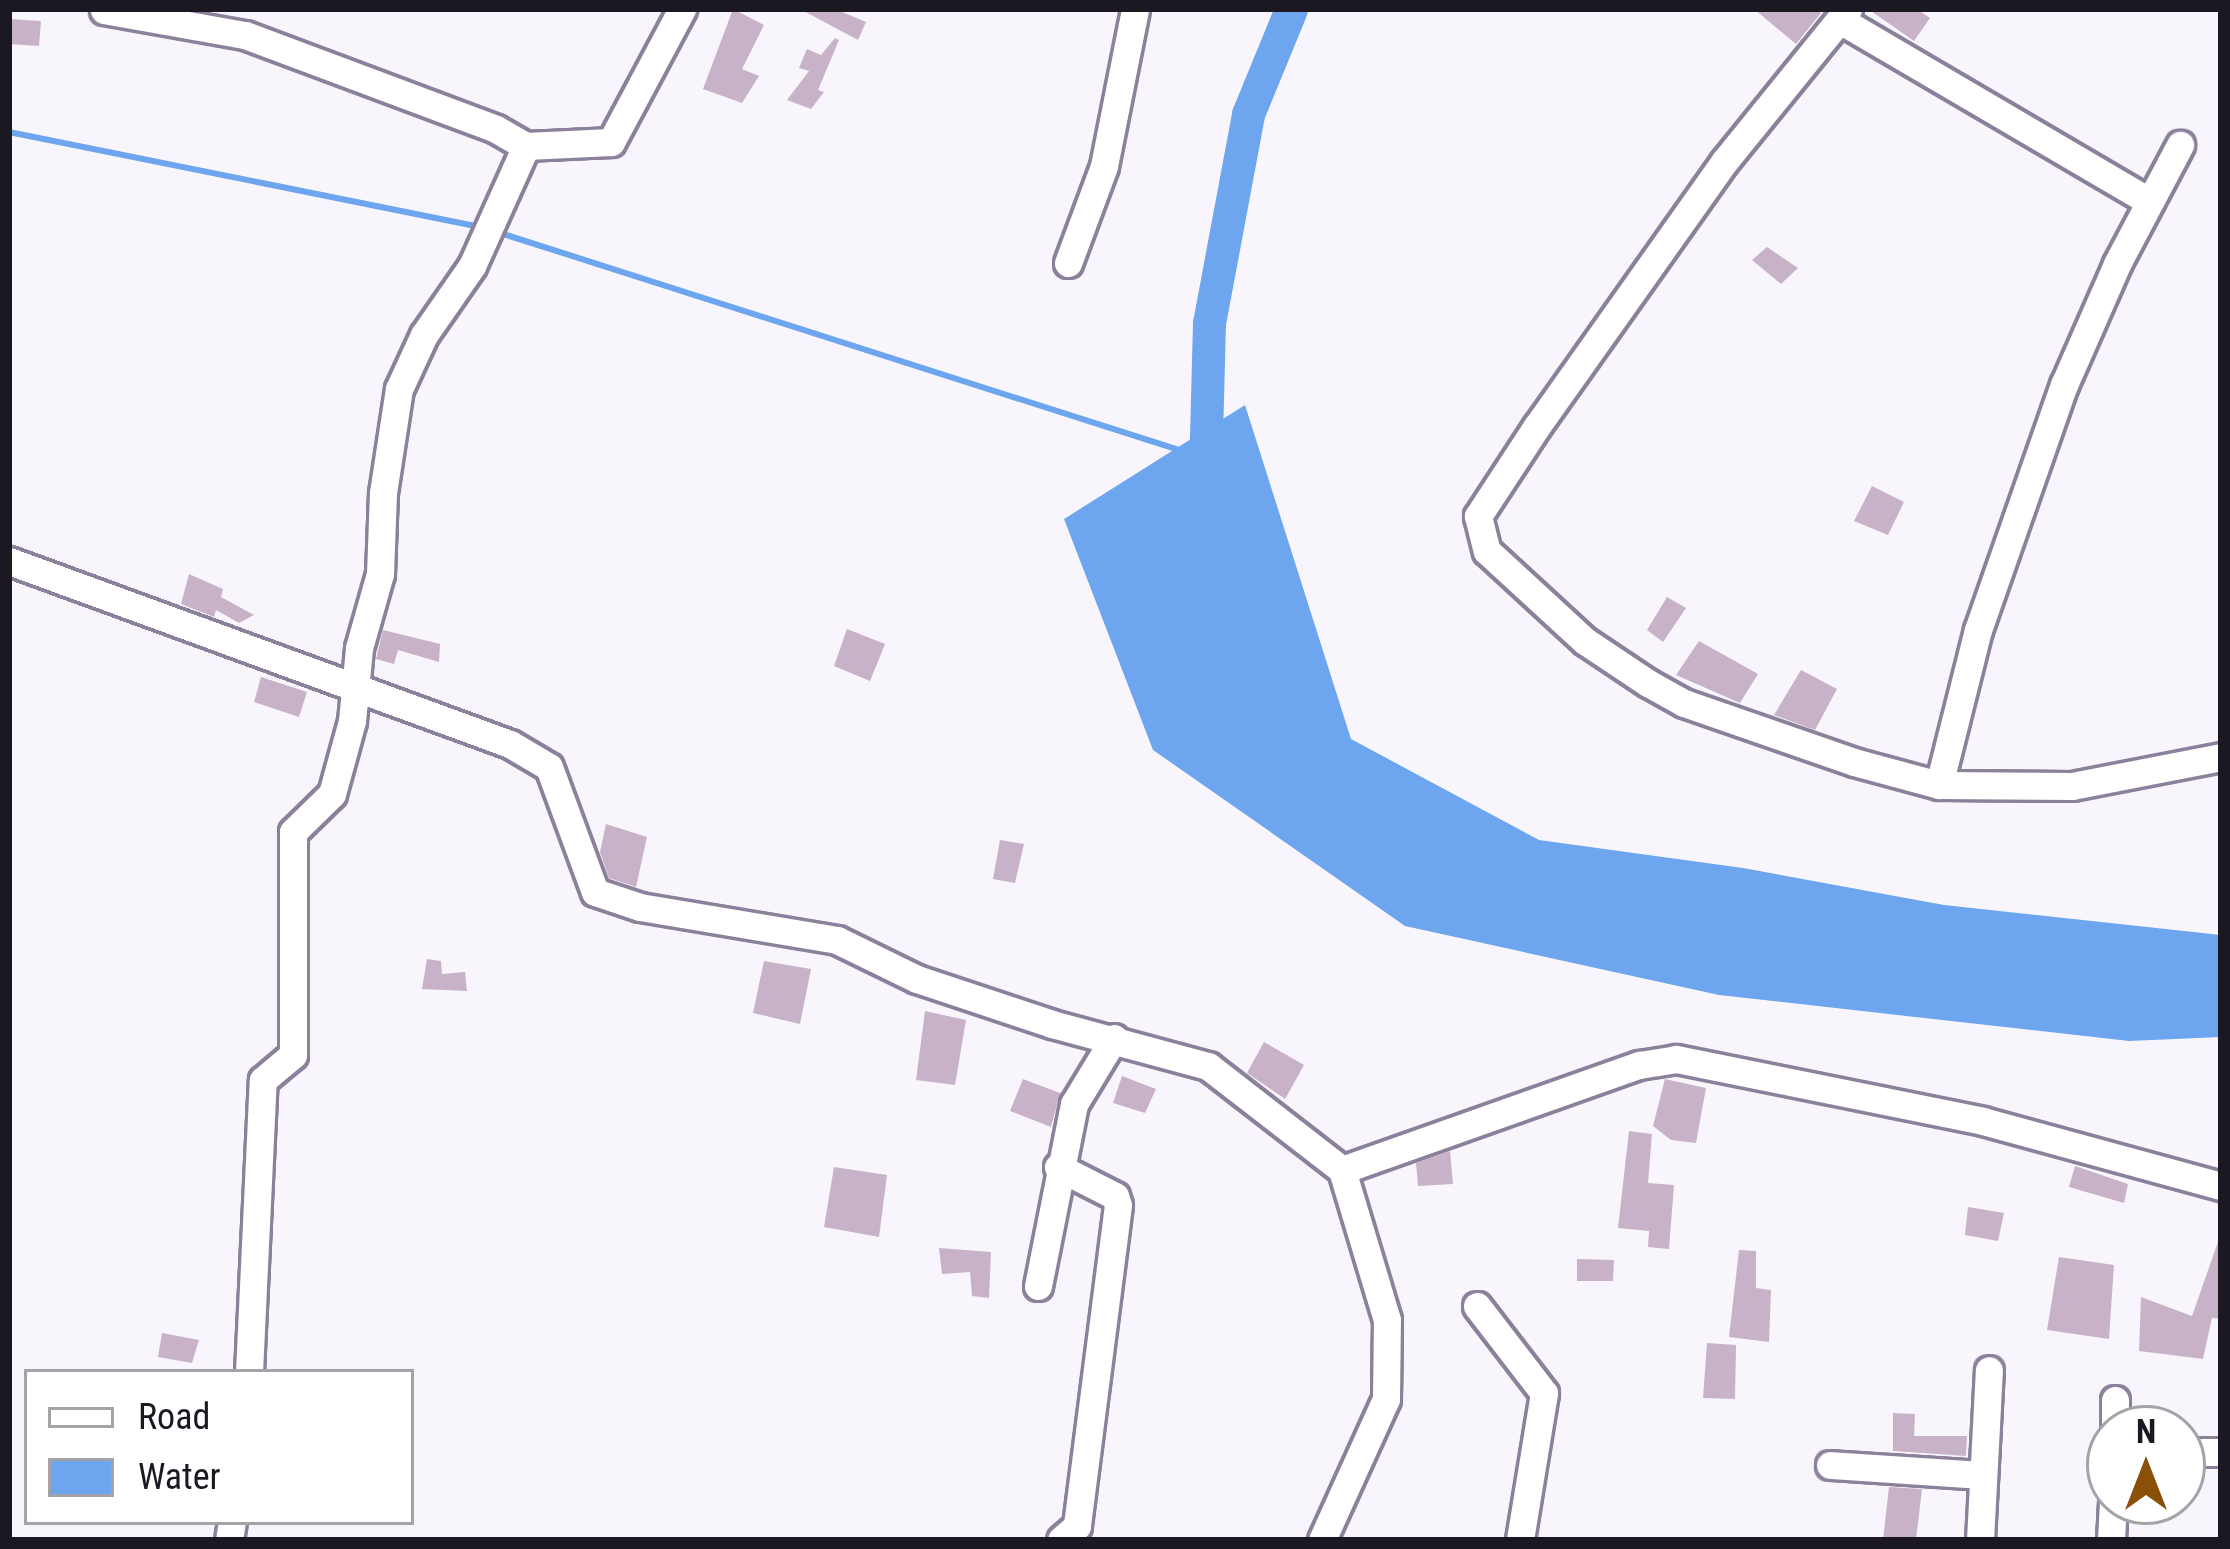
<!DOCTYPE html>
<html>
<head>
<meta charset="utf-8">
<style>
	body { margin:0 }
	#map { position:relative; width:2230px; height:1549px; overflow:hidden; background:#f8f6fc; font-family:"Roboto Condensed",sans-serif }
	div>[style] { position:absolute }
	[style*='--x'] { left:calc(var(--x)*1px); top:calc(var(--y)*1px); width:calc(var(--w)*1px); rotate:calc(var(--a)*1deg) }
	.water>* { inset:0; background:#6da6ee }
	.stream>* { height:6px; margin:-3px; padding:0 3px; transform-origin:3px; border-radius:3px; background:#6da6ee }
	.river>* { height:33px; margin:-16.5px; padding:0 16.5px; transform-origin:16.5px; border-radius:16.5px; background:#6da6ee }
	.building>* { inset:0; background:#c8b2c7 }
	.roads { filter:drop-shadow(3px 0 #8b819b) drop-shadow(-3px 0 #8b819b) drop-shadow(0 3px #8b819b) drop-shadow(0 -3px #8b819b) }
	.minor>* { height:27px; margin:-13.5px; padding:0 13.5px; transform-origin:13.5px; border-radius:13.5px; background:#fff }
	span { translate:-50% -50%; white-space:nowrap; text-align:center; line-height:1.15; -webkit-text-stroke:9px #fff; paint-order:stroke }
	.frame { position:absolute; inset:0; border:12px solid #1c1822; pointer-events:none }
	.legend { position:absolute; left:24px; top:1369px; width:390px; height:156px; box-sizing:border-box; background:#fff; border:3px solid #a4a3a7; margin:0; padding:15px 21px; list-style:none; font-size:36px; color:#1c1822 }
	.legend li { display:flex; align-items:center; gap:24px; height:60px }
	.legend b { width:60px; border:3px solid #a4a3a7 }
	.north { position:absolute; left:2086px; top:1405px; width:120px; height:120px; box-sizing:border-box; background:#fff; border:3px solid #a4a3a7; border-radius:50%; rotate:0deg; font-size:33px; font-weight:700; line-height:48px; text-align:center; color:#1c1822 }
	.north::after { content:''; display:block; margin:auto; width:42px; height:54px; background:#8a5009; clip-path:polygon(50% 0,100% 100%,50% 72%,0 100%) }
</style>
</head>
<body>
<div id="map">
	<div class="water">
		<i style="clip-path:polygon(1245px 405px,1351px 739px,1539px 840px,1743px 868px,1944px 905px,2221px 935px,2221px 1037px,2129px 1041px,1719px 995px,1405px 926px,1153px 750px,1064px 519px)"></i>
	</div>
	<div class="stream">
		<i style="--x:9;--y:132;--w:482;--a:11.4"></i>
		<i style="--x:494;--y:231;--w:719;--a:17.73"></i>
	</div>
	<div class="river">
		<i style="--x:1205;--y:475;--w:152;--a:-88.5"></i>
		<i style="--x:1209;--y:323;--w:213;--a:-79.4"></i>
		<i style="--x:1248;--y:114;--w:113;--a:-67.7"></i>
	</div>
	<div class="building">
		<i style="clip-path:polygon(733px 9px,764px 25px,742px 69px,759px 76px,742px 103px,703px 89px)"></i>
		<i style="clip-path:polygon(800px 9px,835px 9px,866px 22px,858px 40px)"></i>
		<i style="clip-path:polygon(1754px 9px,1816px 9px,1821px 13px,1796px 44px)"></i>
		<i style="clip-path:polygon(1868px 9px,1917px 9px,1930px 18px,1914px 41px)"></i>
		<i style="clip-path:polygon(9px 19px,41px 21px,39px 46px,9px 44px)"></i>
		<i style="clip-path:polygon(835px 38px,839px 40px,818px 90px,824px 92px,811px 109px,787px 100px,809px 71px,799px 68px,807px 49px,821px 55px)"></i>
		<i style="clip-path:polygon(1767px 247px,1798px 268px,1781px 284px,1752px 260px)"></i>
		<i style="clip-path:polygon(1872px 486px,1904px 502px,1888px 535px,1854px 521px)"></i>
		<i style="clip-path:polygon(189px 574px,223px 589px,221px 597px,254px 615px,239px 623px,216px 610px,214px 617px,181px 604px)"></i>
		<i style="clip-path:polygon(1667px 597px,1686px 608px,1663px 642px,1647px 630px)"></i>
		<i style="clip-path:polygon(847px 629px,885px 644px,870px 681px,834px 666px)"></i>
		<i style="clip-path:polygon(383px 630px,440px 644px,439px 662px,398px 650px,394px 664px,376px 659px)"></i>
		<i style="clip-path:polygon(1699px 641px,1758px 674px,1740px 703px,1676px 675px)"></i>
		<i style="clip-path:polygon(1801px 670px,1837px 689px,1815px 730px,1774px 715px)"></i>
		<i style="clip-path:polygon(261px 677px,307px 692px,299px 717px,254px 702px)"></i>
		<i style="clip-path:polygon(606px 824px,647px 837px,636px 887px,609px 878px,600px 852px)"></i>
		<i style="clip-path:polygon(1000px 840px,1024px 844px,1015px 883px,993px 879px)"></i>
		<i style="clip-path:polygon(427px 959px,441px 961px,442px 974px,465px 972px,467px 991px,422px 989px)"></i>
		<i style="clip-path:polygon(764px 961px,811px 969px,800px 1024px,753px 1013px)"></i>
		<i style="clip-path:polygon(925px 1011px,966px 1020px,955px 1085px,916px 1080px)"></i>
		<i style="clip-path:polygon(1264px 1042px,1304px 1065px,1285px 1099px,1247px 1073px)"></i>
		<i style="clip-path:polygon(1122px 1076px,1156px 1089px,1145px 1113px,1113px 1103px)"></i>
		<i style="clip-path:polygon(1023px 1079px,1060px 1093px,1051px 1127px,1010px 1111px)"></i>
		<i style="clip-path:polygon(1665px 1079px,1706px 1088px,1696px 1143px,1671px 1140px,1653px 1126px)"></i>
		<i style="clip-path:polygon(1629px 1131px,1652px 1134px,1648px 1183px,1674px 1185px,1669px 1249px,1648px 1247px,1649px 1231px,1618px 1228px)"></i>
		<i style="clip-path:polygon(1450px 1151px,1453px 1184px,1418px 1186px,1416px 1163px)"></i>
		<i style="clip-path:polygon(2075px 1166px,2128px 1184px,2124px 1203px,2069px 1187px)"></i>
		<i style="clip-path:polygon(834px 1167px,887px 1175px,879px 1237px,824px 1227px)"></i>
		<i style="clip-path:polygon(1968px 1207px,2004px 1213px,1998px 1241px,1965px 1235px)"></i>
		<i style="clip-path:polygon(2219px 1239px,2221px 1319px,2212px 1318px,2203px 1359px,2139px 1351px,2141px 1297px,2192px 1316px)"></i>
		<i style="clip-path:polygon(939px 1248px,991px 1252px,989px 1298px,972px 1296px,970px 1272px,942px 1274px)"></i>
		<i style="clip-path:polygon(1739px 1250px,1756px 1251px,1756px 1288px,1771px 1290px,1769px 1342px,1729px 1337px)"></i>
		<i style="clip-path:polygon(2059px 1257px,2114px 1265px,2109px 1339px,2047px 1330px)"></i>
		<i style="clip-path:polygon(1577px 1259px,1614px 1260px,1613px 1281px,1577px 1281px)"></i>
		<i style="clip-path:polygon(162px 1333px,199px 1340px,192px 1363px,158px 1357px)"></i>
		<i style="clip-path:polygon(1707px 1343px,1736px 1345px,1735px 1399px,1703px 1398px)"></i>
		<i style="clip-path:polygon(1893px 1413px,1915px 1414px,1914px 1436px,1967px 1436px,1966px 1456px,1893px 1451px)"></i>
		<i style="clip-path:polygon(1889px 1487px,1922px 1489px,1916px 1540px,1883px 1540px)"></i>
	</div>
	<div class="roads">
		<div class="minor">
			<i style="--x:1848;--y:9;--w:197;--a:129"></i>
			<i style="--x:1724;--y:162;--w:324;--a:125.3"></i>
			<i style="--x:1537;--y:426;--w:108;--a:123.2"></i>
			<i style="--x:1478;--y:516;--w:36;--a:76"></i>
			<i style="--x:1487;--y:551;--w:133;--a:42.6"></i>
			<i style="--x:1585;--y:641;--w:76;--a:33.7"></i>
			<i style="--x:1648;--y:683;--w:41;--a:29.1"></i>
			<i style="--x:1684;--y:703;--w:180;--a:19.1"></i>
			<i style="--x:1854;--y:762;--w:88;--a:15.1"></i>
			<i style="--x:1939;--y:785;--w:133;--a:0.4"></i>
			<i style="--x:2072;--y:786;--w:152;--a:-11"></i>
			<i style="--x:104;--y:10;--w:143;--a:10.1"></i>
			<i style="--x:245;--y:35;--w:268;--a:20.5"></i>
			<i style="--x:496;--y:129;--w:34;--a:30"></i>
			<i style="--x:1840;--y:20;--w:359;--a:30.4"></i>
			<i style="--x:1068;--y:263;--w:103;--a:-69.6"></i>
			<i style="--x:1104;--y:166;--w:160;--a:-78.8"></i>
			<i style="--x:9;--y:561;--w:533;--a:20.07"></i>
			<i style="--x:510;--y:744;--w:45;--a:30.5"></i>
			<i style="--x:549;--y:767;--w:133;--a:69.8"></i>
			<i style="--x:595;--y:892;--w:47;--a:18.4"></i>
			<i style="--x:640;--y:907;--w:200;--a:9.5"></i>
			<i style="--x:837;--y:940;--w:89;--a:26"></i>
			<i style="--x:917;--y:979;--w:142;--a:18.4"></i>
			<i style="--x:1052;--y:1024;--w:162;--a:15.1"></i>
			<i style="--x:1208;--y:1066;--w:170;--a:37.8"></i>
			<i style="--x:1342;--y:1170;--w:315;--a:-19.5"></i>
			<i style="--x:1639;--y:1065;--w:37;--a:-9"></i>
			<i style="--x:1676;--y:1059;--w:313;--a:11.4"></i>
			<i style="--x:1983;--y:1121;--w:247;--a:15.3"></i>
			<i style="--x:1939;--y:785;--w:160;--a:-75.9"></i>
			<i style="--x:1978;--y:630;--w:260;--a:-70.7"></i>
			<i style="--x:2064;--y:385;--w:132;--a:-66.3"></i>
			<i style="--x:2117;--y:264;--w:135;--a:-62.1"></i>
			<i style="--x:1058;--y:1167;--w:64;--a:27"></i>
			<i style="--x:1115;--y:1196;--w:9;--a:72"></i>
			<i style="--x:1118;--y:1205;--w:324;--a:97.3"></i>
			<i style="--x:1077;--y:1526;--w:21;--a:139"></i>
			<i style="--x:1038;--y:1286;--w:186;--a:-78.8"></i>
			<i style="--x:1074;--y:1104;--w:77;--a:-58.8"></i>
			<i style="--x:1477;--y:1306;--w:110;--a:52.4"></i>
			<i style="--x:1544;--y:1393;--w:149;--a:99.3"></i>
			<i style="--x:249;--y:1372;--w:292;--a:-87.3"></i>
			<i style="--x:263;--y:1080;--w:39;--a:-40"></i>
			<i style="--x:293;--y:1055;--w:223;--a:-90"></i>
			<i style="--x:293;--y:832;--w:54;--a:-44.3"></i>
			<i style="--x:332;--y:794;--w:76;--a:-74.7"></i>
			<i style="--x:352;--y:721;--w:73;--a:-84.5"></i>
			<i style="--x:359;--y:648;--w:77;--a:-74.2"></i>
			<i style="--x:380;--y:574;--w:81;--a:-87.9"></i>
			<i style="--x:383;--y:493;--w:105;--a:-81.3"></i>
			<i style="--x:399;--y:389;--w:60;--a:-65.2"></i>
			<i style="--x:424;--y:335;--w:84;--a:-55.2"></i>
			<i style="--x:472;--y:266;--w:132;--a:-65.8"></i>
			<i style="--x:526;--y:146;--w:85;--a:-2.7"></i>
			<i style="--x:611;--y:142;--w:151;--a:-61.9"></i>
			<i style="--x:2115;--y:1400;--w:29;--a:90"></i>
			<i style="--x:2182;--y:1452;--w:39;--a:0"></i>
			<i style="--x:1830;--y:1465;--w:150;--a:3.8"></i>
			<i style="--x:229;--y:1540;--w:18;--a:-81"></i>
			<i style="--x:1322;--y:1540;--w:155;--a:-65.6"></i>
			<i style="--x:1386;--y:1399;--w:79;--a:-89.3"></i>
			<i style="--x:1387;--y:1320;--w:157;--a:-106.7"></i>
			<i style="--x:1980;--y:1540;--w:170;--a:-87"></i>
			<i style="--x:2111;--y:1540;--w:39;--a:-87"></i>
		</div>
	</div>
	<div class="frame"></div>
	<ul class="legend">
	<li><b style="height:15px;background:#fff"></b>Road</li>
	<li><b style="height:33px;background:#6da6ee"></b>Water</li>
	</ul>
	<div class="north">N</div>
</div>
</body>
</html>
